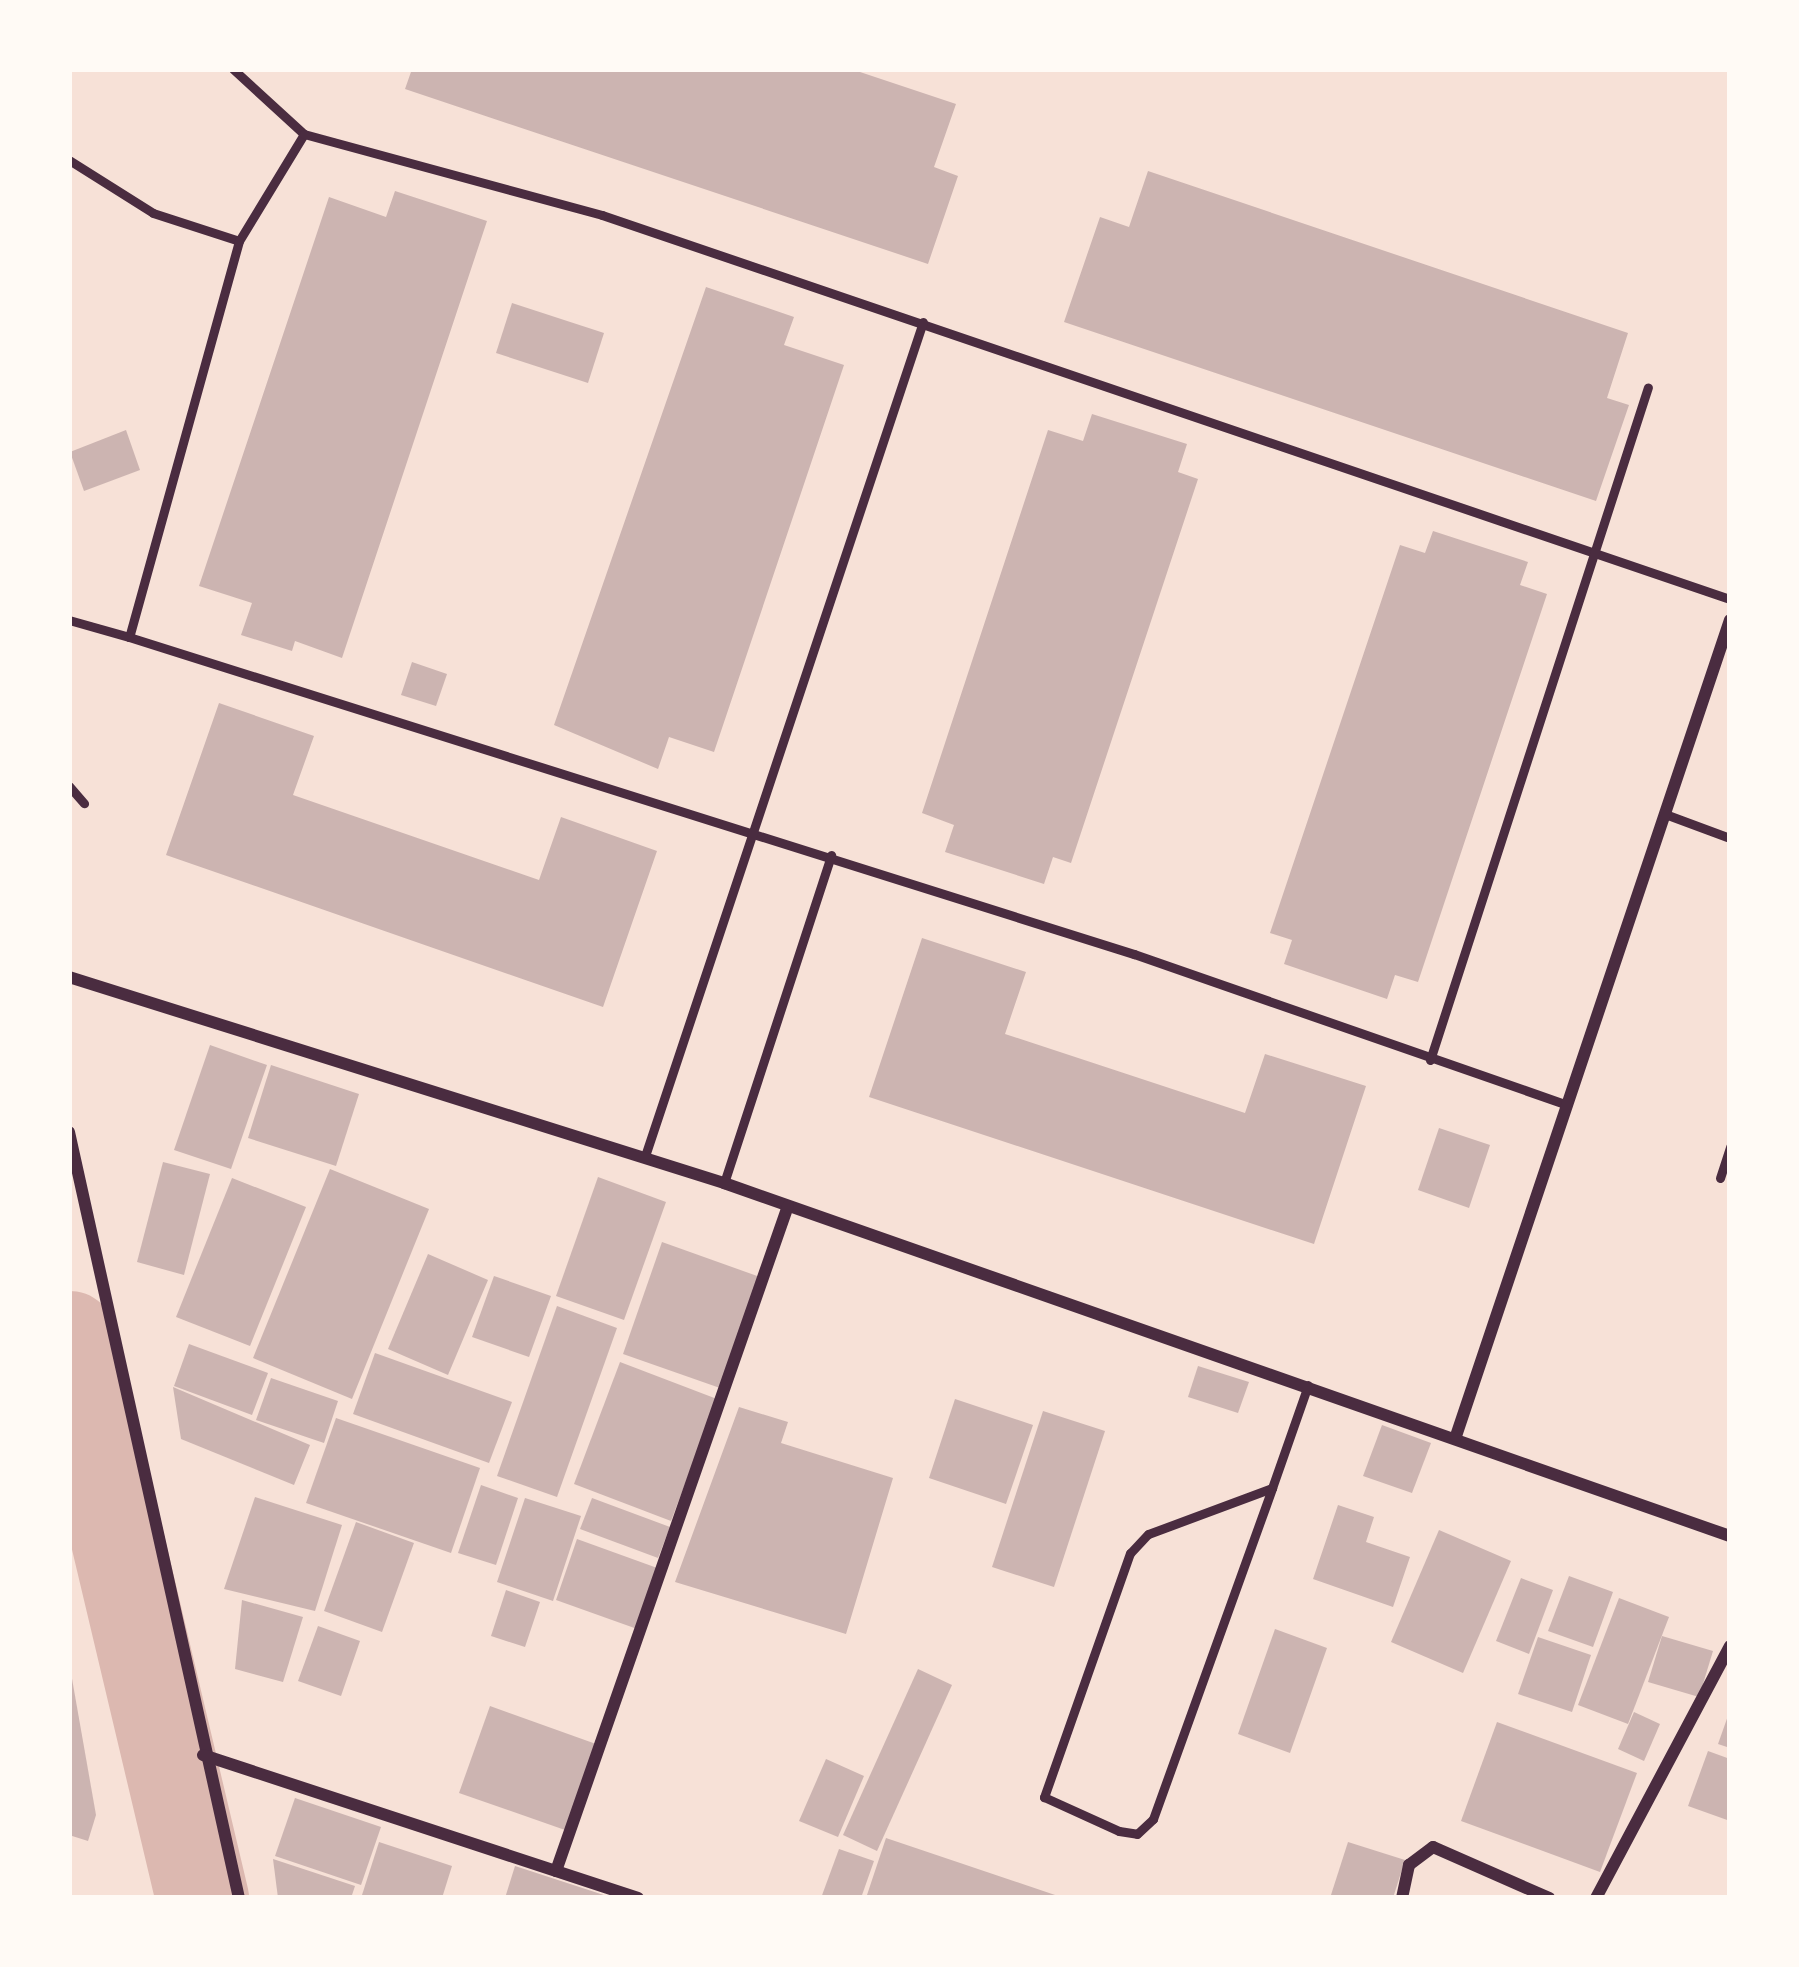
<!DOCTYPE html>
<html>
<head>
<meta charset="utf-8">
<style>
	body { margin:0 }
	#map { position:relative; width:1799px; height:1967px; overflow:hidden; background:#f7e1d7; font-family:Signika,sans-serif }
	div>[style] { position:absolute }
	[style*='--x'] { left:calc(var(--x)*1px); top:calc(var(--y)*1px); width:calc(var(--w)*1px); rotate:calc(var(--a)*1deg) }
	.river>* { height:93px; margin:-46.5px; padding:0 46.5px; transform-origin:46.5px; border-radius:46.5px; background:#dcb8b0 }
	.building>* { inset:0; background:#ccb4b1 }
	.service>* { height:9px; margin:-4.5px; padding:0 4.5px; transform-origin:4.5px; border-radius:4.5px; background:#4a2c40 }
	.minor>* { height:12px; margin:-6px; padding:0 6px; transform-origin:6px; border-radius:6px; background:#4a2c40 }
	span { translate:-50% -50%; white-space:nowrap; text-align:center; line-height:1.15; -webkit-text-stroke:9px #fffaf5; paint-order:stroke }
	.frame { position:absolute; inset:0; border:72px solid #fffaf5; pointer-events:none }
</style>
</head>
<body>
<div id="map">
	<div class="river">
		<i style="--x:69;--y:1337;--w:577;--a:76.66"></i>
	</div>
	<div class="building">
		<i style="clip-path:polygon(412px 69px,851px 69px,956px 104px,934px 167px,958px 176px,928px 264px,405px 89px)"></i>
		<i style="clip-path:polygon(1148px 171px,1628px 333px,1607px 398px,1629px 405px,1596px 501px,1064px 322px,1100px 217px,1129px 227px)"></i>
		<i style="clip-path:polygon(395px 191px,487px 221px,342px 658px,295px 641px,292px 651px,241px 635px,252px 603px,199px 586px,329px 197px,386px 217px)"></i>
		<i style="clip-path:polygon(706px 287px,794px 317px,784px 345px,844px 365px,714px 752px,669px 737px,658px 769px,554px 725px)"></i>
		<i style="clip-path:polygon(512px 303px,604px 333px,588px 383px,496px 353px)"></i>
		<i style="clip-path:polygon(1092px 414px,1187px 444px,1178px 472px,1198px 479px,1071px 863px,1053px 857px,1044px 884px,945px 852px,954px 825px,922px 813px,1048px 430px,1083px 441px)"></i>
		<i style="clip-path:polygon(126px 430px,140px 470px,84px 491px,70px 452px)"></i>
		<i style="clip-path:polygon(1433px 531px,1528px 562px,1520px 585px,1547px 594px,1418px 982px,1395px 975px,1387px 999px,1284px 964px,1292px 940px,1270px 933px,1400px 545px,1425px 553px)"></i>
		<i style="clip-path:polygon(412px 662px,447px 674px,436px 706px,401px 695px)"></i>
		<i style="clip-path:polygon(219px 703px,314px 736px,293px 795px,539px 880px,561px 817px,657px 851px,603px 1007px,166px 855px)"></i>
		<i style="clip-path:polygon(922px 938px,1026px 972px,1005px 1034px,1245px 1113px,1265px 1054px,1366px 1086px,1314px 1244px,869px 1097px)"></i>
		<i style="clip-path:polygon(210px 1045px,267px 1065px,231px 1169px,174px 1150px)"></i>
		<i style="clip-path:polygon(271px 1065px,359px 1094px,336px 1166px,248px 1138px)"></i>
		<i style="clip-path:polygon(1439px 1128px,1490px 1145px,1469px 1208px,1418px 1190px)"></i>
		<i style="clip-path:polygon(163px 1162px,210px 1174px,184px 1275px,137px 1262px)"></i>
		<i style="clip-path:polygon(330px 1169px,429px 1209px,352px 1399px,253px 1358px)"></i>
		<i style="clip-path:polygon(598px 1177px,666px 1202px,624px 1320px,556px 1296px)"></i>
		<i style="clip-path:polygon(232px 1178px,306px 1207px,250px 1346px,176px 1317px)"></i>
		<i style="clip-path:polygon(662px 1242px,760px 1277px,720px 1388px,623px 1354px)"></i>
		<i style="clip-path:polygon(428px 1254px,488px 1280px,448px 1375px,388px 1349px)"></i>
		<i style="clip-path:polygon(494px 1276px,551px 1296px,529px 1357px,472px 1337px)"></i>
		<i style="clip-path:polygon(557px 1306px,617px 1328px,557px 1497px,497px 1476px)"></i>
		<i style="clip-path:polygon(189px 1344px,268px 1373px,252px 1415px,174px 1386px)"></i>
		<i style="clip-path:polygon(375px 1353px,512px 1402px,489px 1463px,353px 1414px)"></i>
		<i style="clip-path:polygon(620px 1362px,717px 1399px,671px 1521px,574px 1484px)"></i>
		<i style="clip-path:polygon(1198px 1366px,1249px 1382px,1238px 1413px,1188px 1397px)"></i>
		<i style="clip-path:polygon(271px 1378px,338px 1401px,324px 1443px,256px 1420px)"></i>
		<i style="clip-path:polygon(173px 1387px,310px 1445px,294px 1485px,181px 1439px)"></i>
		<i style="clip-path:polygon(955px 1399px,1033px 1425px,1006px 1504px,929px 1478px)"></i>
		<i style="clip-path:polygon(739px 1407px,788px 1422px,781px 1443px,893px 1478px,846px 1634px,675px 1582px)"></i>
		<i style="clip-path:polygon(1043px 1411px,1105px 1431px,1054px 1587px,992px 1567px)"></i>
		<i style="clip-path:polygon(336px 1418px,480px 1468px,451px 1553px,306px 1503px)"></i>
		<i style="clip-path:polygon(1382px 1425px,1431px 1443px,1412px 1493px,1363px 1476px)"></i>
		<i style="clip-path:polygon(481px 1485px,518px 1498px,496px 1565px,458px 1553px)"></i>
		<i style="clip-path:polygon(255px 1497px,342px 1525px,315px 1611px,224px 1589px)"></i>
		<i style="clip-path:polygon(525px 1498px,581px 1516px,553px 1601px,497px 1582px)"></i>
		<i style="clip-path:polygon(592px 1498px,670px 1527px,658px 1558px,580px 1529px)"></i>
		<i style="clip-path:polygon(1338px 1505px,1374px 1517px,1366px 1542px,1410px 1557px,1393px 1607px,1313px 1579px)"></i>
		<i style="clip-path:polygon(356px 1522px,414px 1543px,382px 1632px,324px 1611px)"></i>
		<i style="clip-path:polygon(1439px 1530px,1511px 1561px,1463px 1673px,1391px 1642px)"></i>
		<i style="clip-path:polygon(577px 1539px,660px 1569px,640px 1630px,556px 1600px)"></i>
		<i style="clip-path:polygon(1569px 1576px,1613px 1592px,1593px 1647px,1548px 1631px)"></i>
		<i style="clip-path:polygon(1521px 1578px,1553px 1590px,1529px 1654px,1496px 1641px)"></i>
		<i style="clip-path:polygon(506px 1590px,540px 1602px,525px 1647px,491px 1636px)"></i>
		<i style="clip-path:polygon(1619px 1598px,1669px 1617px,1628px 1724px,1578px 1705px)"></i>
		<i style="clip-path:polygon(242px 1600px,303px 1617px,283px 1682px,235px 1669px)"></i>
		<i style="clip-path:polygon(318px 1626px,360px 1641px,341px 1696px,298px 1681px)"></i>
		<i style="clip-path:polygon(1275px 1629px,1327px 1648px,1290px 1753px,1238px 1734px)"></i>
		<i style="clip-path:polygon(1662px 1636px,1713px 1651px,1699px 1697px,1648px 1682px)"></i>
		<i style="clip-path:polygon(1538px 1637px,1591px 1655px,1572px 1712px,1518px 1694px)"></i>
		<i style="clip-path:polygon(918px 1669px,952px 1685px,877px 1851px,843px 1835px)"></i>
		<i style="clip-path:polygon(71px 1673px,96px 1815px,88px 1841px,69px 1835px)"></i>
		<i style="clip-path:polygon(490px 1706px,596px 1744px,565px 1830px,459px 1793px)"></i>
		<i style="clip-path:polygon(1634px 1712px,1660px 1724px,1644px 1761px,1618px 1749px)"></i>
		<i style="clip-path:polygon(1729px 1713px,1730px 1713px,1730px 1748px,1718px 1744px)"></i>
		<i style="clip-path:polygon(1497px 1722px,1637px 1773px,1600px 1872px,1461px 1821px)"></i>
		<i style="clip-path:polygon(1708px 1751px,1730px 1759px,1730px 1821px,1688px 1806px)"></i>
		<i style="clip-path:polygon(826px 1759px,864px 1776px,838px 1837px,799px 1821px)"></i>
		<i style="clip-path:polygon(295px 1798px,381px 1827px,361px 1885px,275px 1856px)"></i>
		<i style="clip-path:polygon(886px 1838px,1061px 1897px,1061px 1898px,866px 1898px)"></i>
		<i style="clip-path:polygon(379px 1842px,452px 1866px,442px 1898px,362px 1895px)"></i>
		<i style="clip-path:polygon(1348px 1842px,1405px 1860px,1393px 1898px,1330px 1898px)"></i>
		<i style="clip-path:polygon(839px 1849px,874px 1861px,861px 1898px,821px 1898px)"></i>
		<i style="clip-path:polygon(273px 1859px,355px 1886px,351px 1898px,278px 1898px)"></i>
		<i style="clip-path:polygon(515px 1866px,610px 1897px,610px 1898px,505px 1898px)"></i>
	</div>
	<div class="service">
		<i style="--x:233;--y:69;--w:96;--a:42.5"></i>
		<i style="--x:69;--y:160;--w:99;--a:32.2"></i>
		<i style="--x:153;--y:213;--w:90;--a:18"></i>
		<i style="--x:239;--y:241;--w:125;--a:-58.7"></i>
		<i style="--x:304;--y:134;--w:309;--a:15.2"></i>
		<i style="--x:602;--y:215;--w:1192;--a:18.8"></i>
		<i style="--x:239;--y:241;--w:411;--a:105.5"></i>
		<i style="--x:129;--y:637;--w:1054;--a:17.51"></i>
		<i style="--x:1134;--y:954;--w:459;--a:19.2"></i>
		<i style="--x:69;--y:620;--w:62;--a:15.8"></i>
		<i style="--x:69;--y:786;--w:23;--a:49"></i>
		<i style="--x:1665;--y:814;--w:69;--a:20.3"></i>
		<i style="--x:1430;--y:1060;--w:707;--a:-72.05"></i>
		<i style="--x:645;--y:1156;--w:879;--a:-71.57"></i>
		<i style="--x:1720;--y:1178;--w:33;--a:-72"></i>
		<i style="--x:724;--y:1183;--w:345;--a:-71.9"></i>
		<i style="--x:1272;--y:1488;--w:132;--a:159.6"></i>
		<i style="--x:1148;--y:1534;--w:26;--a:133"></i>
		<i style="--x:1130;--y:1553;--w:259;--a:109.4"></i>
		<i style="--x:1044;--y:1797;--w:82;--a:24.4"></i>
		<i style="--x:1119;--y:1831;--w:18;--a:9"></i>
		<i style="--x:1137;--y:1834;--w:22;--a:-43"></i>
		<i style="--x:1153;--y:1819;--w:352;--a:-70.2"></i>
		<i style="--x:1272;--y:1488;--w:109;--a:-70.7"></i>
	</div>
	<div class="minor">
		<i style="--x:69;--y:977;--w:687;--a:17.46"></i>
		<i style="--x:724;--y:1183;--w:1066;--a:19.34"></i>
		<i style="--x:69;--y:1132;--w:785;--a:77.49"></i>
		<i style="--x:1456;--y:1436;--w:861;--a:-71.44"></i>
		<i style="--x:203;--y:1755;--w:458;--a:18.2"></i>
		<i style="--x:556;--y:1871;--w:704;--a:-70.77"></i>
		<i style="--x:1402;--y:1898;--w:34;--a:-78"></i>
		<i style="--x:1409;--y:1865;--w:30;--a:-37"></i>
		<i style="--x:1433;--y:1847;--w:127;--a:23.7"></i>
		<i style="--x:1596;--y:1898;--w:285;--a:-62"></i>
	</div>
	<div class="frame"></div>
</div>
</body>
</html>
